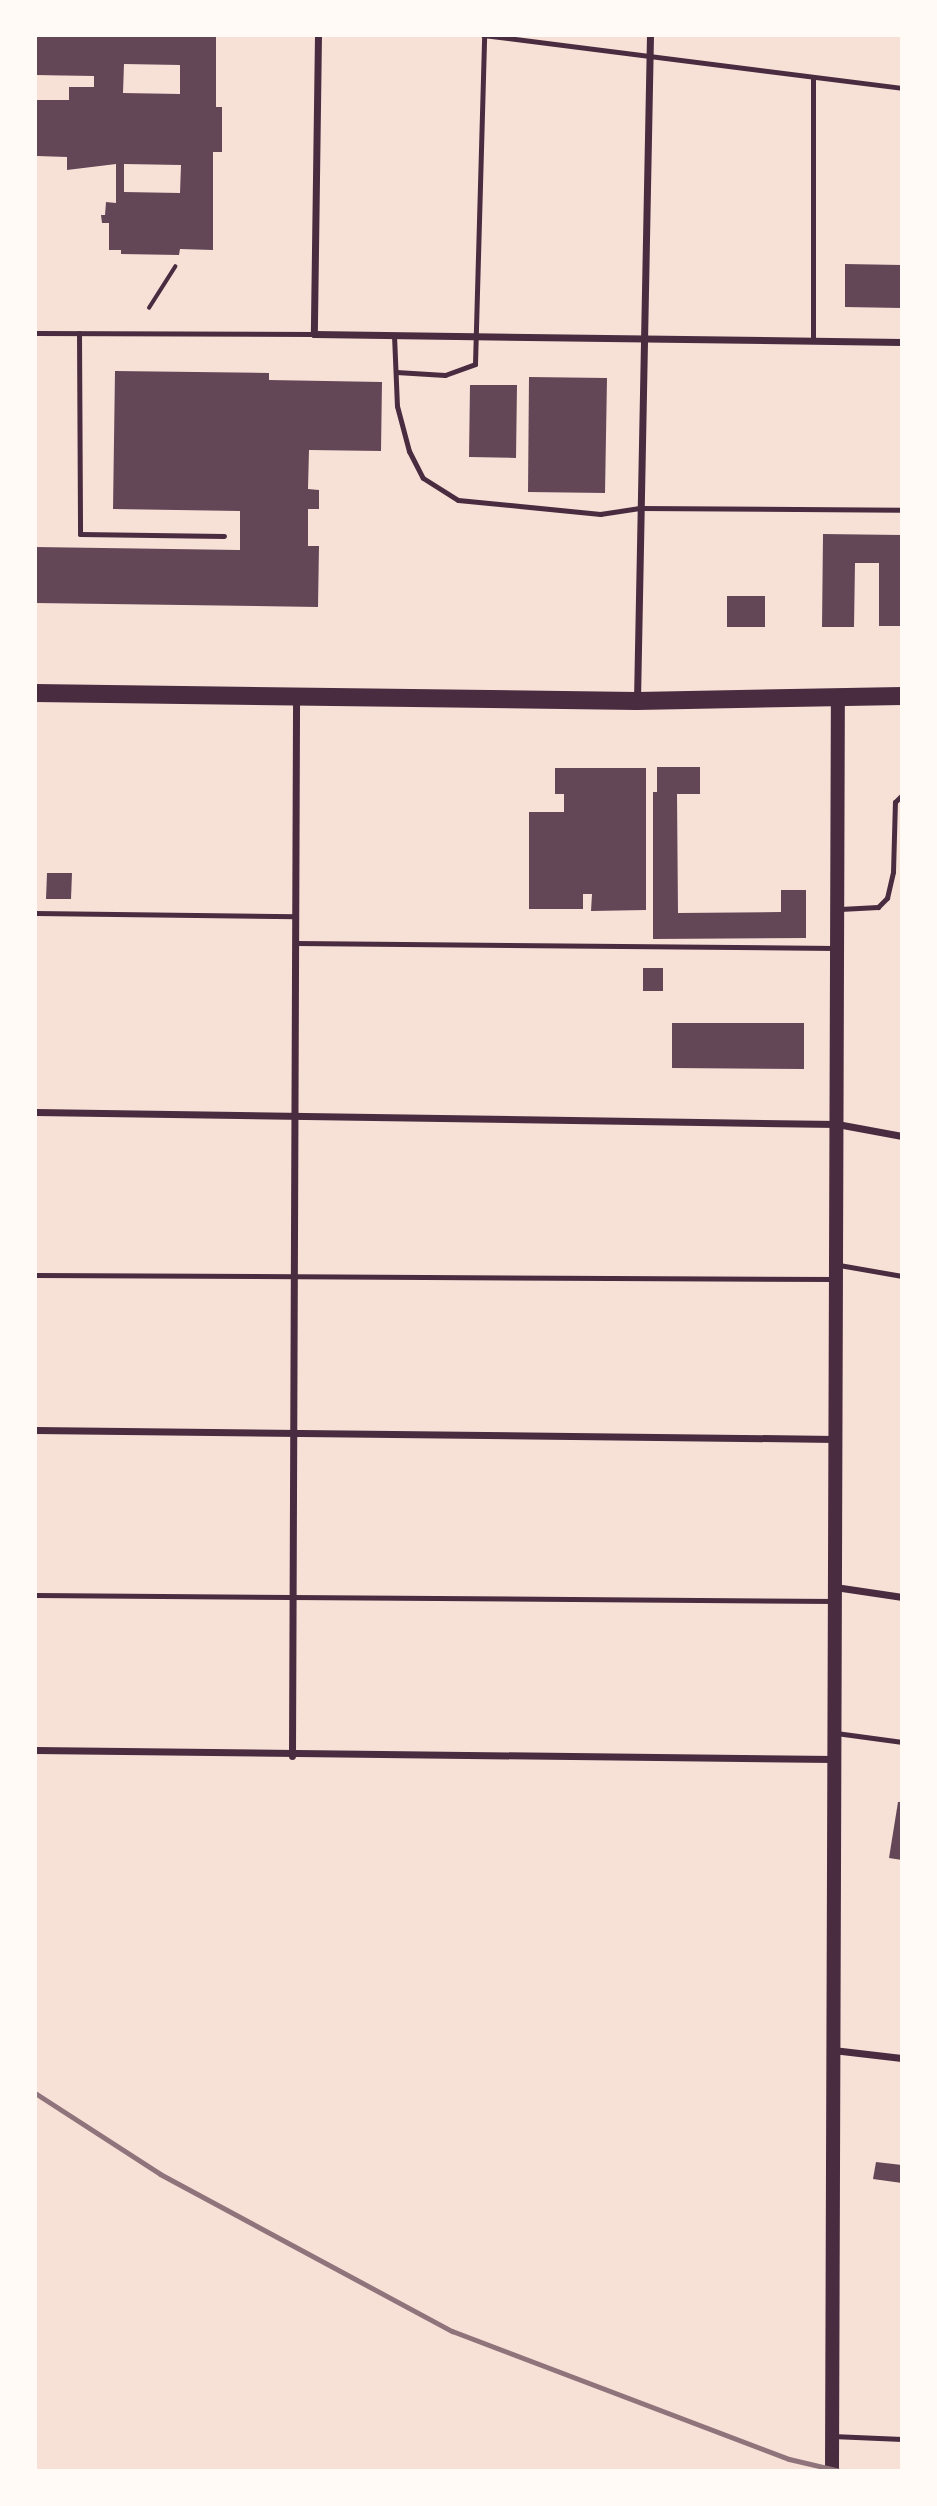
<!DOCTYPE html>
<html>
<head>
<meta charset="utf-8">
<style>
	body { margin:0 }
	#map { position:relative; width:937px; height:2506px; overflow:hidden; background:#f7e1d7; font-family:"Archivo Narrow",sans-serif }
	div>[style] { position:absolute }
	[style*='--x'] { left:calc(var(--x)*1px); top:calc(var(--y)*1px); width:calc(var(--w)*1px); rotate:calc(var(--a)*1deg) }
	.building>* { inset:0; background:#644757 }
	.path>* { height:3.5px; margin:-1.75px; padding:0 1.75px; transform-origin:1.75px; border-radius:1.75px; background:#4a2c40 }
	.service>* { height:5px; margin:-2.5px; padding:0 2.5px; transform-origin:2.5px; border-radius:2.5px; background:#4a2c40 }
	.minor>* { height:7px; margin:-3.5px; padding:0 3.5px; transform-origin:3.5px; border-radius:3.5px; background:#4a2c40 }
	.secondary>* { height:14px; margin:-7px; padding:0 7px; transform-origin:7px; border-radius:7px; background:#4a2c40 }
	.primary>* { height:18px; margin:-9px; padding:0 9px; transform-origin:9px; border-radius:9px; background:#4a2c40 }
	.rail>* { height:5px; margin:-2.5px; padding:0 2.5px; transform-origin:2.5px; border-radius:2.5px; background:#8f747c }
	span { translate:-50% -50%; white-space:nowrap; text-align:center; line-height:1.15; -webkit-text-stroke:7px #fffaf5; paint-order:stroke }
	.frame { position:absolute; inset:0; border:37px solid #fffaf5; pointer-events:none }
</style>
</head>
<body>
<div id="map">
	<div class="building">
		<i style="clip-path:polygon(evenodd,35px 35px,216px 35px,216px 107px,222px 107px,222px 152px,213px 152px,213px 250px,180px 249px,179px 255px,121px 254px,121px 250px,109px 250px,109px 223px,102px 223px,101px 215px,105px 215px,106px 202px,116px 203px,116px 164px,67px 170px,67px 157px,37px 156px,37px 100px,69px 100px,69px 87px,94px 87px,94px 76px,35px 75px,35px 35px,124px 64px,180px 65px,180px 94px,123px 93px,124px 64px,35px 35px,124px 164px,181px 165px,180px 193px,124px 192px,124px 164px)"></i>
		<i style="clip-path:polygon(845px 264px,902px 265px,902px 308px,845px 307px)"></i>
		<i style="clip-path:polygon(115px 371px,269px 373px,269px 380px,382px 382px,381px 451px,309px 450px,308px 489px,319px 490px,319px 509px,308px 509px,308px 546px,319px 546px,318px 607px,35px 603px,35px 547px,240px 550px,240px 511px,113px 509px)"></i>
		<i style="clip-path:polygon(529px 377px,607px 378px,605px 493px,528px 492px)"></i>
		<i style="clip-path:polygon(470px 385px,517px 385px,516px 458px,469px 457px)"></i>
		<i style="clip-path:polygon(823px 534px,902px 535px,902px 626px,879px 626px,879px 563px,855px 563px,854px 627px,822px 627px)"></i>
		<i style="clip-path:polygon(727px 596px,765px 596px,765px 627px,727px 627px)"></i>
		<i style="clip-path:polygon(657px 767px,700px 767px,700px 794px,677px 794px,678px 913px,781px 912px,781px 890px,806px 890px,806px 938px,653px 939px,653px 792px,657px 792px)"></i>
		<i style="clip-path:polygon(555px 768px,646px 768px,646px 910px,591px 911px,592px 894px,583px 894px,583px 909px,529px 909px,529px 812px,564px 812px,564px 794px,555px 794px)"></i>
		<i style="clip-path:polygon(47px 873px,72px 873px,71px 899px,46px 899px)"></i>
		<i style="clip-path:polygon(643px 968px,663px 968px,663px 991px,643px 991px)"></i>
		<i style="clip-path:polygon(672px 1023px,804px 1023px,804px 1069px,672px 1068px)"></i>
		<i style="clip-path:polygon(898px 1802px,902px 1802px,902px 1860px,889px 1858px)"></i>
		<i style="clip-path:polygon(876px 2162px,902px 2165px,902px 2183px,873px 2179px)"></i>
	</div>
	<div class="path">
		<i style="--x:149;--y:308;--w:49;--a:-57.6"></i>
	</div>
	<div class="service">
		<i style="--x:483;--y:35;--w:422;--a:7.2"></i>
		<i style="--x:35;--y:333;--w:279;--a:0.2"></i>
		<i style="--x:79;--y:333;--w:201;--a:89.7"></i>
		<i style="--x:80;--y:534;--w:144;--a:0.8"></i>
		<i style="--x:394;--y:335;--w:71;--a:87.6"></i>
		<i style="--x:397;--y:406;--w:47;--a:75.1"></i>
		<i style="--x:409;--y:451;--w:30;--a:63"></i>
		<i style="--x:423;--y:478;--w:41;--a:32.2"></i>
		<i style="--x:458;--y:500;--w:143;--a:5.6"></i>
		<i style="--x:600;--y:514;--w:40;--a:-8.5"></i>
		<i style="--x:640;--y:508;--w:262;--a:0.4"></i>
		<i style="--x:813;--y:340;--w:263;--a:-90"></i>
		<i style="--x:396;--y:372;--w:49;--a:3.5"></i>
		<i style="--x:445;--y:375;--w:32;--a:-20"></i>
		<i style="--x:475;--y:364;--w:329;--a:-88.4"></i>
		<i style="--x:840;--y:909;--w:38;--a:-3"></i>
		<i style="--x:878;--y:907;--w:13;--a:-45"></i>
		<i style="--x:887;--y:898;--w:27;--a:-77"></i>
		<i style="--x:893;--y:872;--w:70;--a:-88.4"></i>
		<i style="--x:895;--y:802;--w:10;--a:-45"></i>
		<i style="--x:35;--y:913;--w:261;--a:0.7"></i>
		<i style="--x:296;--y:943;--w:540;--a:0.53"></i>
		<i style="--x:839;--y:1265;--w:64;--a:9.9"></i>
		<i style="--x:35;--y:1275;--w:801;--a:0.29"></i>
		<i style="--x:35;--y:1595;--w:800;--a:0.43"></i>
		<i style="--x:836;--y:1733;--w:67;--a:7.8"></i>
		<i style="--x:832;--y:2436;--w:70;--a:2.5"></i>
	</div>
	<div class="minor">
		<i style="--x:318;--y:35;--w:299;--a:90.8"></i>
		<i style="--x:314;--y:334;--w:588;--a:0.78"></i>
		<i style="--x:637;--y:700;--w:665;--a:-88.88"></i>
		<i style="--x:35;--y:1112;--w:802;--a:0.86"></i>
		<i style="--x:837;--y:1124;--w:66;--a:10.5"></i>
		<i style="--x:35;--y:1430;--w:800;--a:0.64"></i>
		<i style="--x:835;--y:1587;--w:68;--a:8.5"></i>
		<i style="--x:35;--y:1750;--w:799;--a:0.65"></i>
		<i style="--x:292;--y:1756;--w:1058;--a:-89.78"></i>
		<i style="--x:833;--y:2050;--w:69;--a:6.6"></i>
	</div>
	<div class="secondary">
		<i style="--x:832;--y:2471;--w:1775;--a:-89.81"></i>
	</div>
	<div class="primary">
		<i style="--x:35;--y:693;--w:602;--a:0.76"></i>
		<i style="--x:637;--y:701;--w:265;--a:-1.1"></i>
	</div>
	<div class="rail">
		<i style="--x:35;--y:2093;--w:149;--a:32.9"></i>
		<i style="--x:160;--y:2174;--w:332;--a:28.3"></i>
		<i style="--x:452;--y:2331;--w:360;--a:20.8"></i>
		<i style="--x:789;--y:2459;--w:52;--a:13.2"></i>
	</div>
	<div class="frame"></div>
</div>
</body>
</html>
